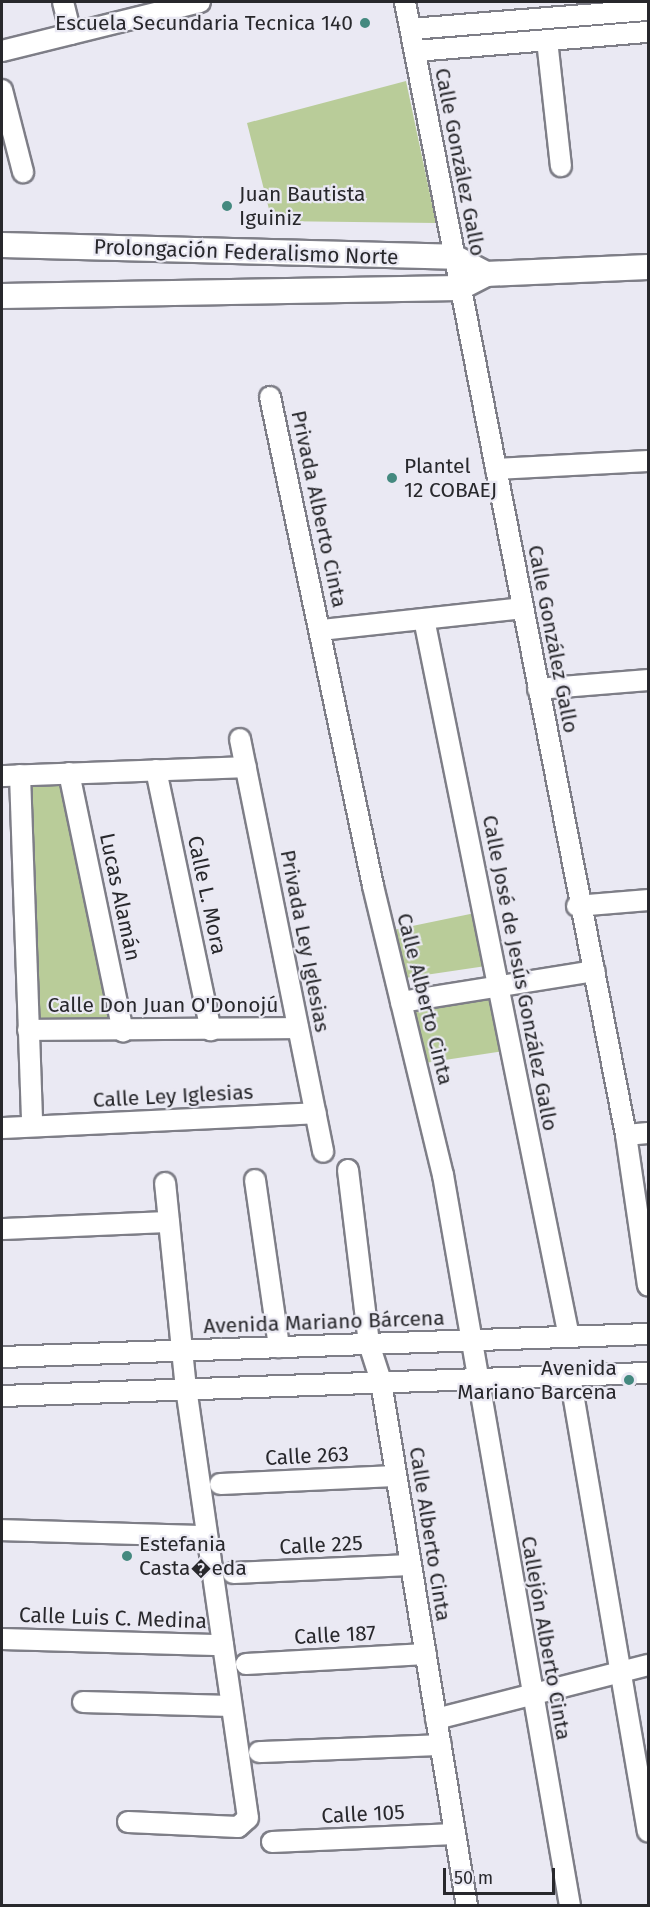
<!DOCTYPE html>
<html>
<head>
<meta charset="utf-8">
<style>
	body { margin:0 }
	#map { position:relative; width:650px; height:1907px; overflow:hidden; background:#eae9f3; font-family:"Fira Sans",sans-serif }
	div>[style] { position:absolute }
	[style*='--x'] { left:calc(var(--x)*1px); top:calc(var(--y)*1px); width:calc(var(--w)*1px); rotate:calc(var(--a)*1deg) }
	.green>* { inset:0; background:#b9cc99 }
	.roads { filter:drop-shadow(2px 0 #7e7e87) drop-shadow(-2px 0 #7e7e87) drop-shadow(0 2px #7e7e87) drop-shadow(0 -2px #7e7e87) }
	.minor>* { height:20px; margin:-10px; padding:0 10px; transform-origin:10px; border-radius:10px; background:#fff }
	.major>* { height:24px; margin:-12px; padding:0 12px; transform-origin:12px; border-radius:12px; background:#fff }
	.dots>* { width:16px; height:16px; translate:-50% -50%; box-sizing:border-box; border:3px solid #eae9f3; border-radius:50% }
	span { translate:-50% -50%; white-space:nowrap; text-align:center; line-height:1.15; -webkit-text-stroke:4.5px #eae9f3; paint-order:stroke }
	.poi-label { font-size:21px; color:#28282c }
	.right { translate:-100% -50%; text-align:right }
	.left { translate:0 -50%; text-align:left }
	.street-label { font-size:21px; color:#28282c }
	.frame { position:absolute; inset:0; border:3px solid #28282c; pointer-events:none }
	.scale { position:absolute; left:443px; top:1868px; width:112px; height:27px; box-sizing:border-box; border:3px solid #28282c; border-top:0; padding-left:8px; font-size:18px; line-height:21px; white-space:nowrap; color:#28282c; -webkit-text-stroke:4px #eae9f3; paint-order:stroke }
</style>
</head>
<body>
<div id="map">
	<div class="green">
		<i style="clip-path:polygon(406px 81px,436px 223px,272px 221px,247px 123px)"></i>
		<i style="clip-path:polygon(63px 785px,114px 1020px,39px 1020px,29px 786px)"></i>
		<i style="clip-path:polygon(475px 913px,486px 966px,405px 978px,393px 930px)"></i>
		<i style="clip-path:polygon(493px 996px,504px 1051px,425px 1063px,412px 1009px)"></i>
	</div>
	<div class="roads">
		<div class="minor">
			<i style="--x:63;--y:2;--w:33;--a:76"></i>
			<i style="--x:405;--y:2;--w:1154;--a:78.96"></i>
			<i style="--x:626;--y:1135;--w:152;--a:81.7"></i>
			<i style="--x:411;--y:29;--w:238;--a:-4.6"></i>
			<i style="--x:547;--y:40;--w:127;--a:83.7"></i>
			<i style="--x:2;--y:51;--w:204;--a:-13.9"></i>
			<i style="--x:415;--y:51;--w:234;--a:-4.7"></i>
			<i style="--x:2;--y:90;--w:85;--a:75.6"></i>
			<i style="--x:270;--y:397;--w:500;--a:78.1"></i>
			<i style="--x:373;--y:886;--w:297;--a:76.4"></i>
			<i style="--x:443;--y:1175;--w:742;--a:80.14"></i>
			<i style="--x:496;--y:469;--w:152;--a:-3"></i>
			<i style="--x:424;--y:619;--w:732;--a:78.58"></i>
			<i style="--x:321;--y:630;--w:203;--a:-6.2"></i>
			<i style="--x:538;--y:689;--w:110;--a:-4.7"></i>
			<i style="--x:240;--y:739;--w:421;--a:78.6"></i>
			<i style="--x:156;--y:770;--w:266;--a:78.1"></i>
			<i style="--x:69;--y:773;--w:264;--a:78.2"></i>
			<i style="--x:20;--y:775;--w:351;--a:88"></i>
			<i style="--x:2;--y:776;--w:244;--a:-2.1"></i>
			<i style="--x:577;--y:906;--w:71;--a:-4.8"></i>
			<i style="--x:401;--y:1002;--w:196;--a:-9.1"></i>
			<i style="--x:28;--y:1030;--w:270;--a:-0.4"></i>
			<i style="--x:2;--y:1128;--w:314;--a:-2.7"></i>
			<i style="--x:626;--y:1135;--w:22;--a:-5"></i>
			<i style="--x:348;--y:1170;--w:175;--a:83.1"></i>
			<i style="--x:369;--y:1344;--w:40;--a:72"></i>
			<i style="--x:381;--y:1382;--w:531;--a:80.68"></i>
			<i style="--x:255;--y:1180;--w:169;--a:81.8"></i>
			<i style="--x:2;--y:1229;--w:167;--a:-2.4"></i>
			<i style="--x:2;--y:1357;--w:646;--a:-2.04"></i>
			<i style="--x:570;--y:1376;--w:462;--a:80.3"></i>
			<i style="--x:2;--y:1396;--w:646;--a:-2.04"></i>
			<i style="--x:220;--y:1484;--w:176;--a:-2.6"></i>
			<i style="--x:2;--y:1530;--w:205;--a:1.7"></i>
			<i style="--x:233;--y:1573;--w:178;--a:-2.6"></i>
			<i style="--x:2;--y:1639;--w:221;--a:1.6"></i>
			<i style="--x:246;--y:1664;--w:180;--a:-3.2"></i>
			<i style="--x:83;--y:1702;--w:148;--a:1.5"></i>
			<i style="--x:436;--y:1719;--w:219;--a:-14.3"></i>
			<i style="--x:259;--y:1752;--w:182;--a:-2.2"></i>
			<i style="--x:128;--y:1822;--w:110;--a:2.6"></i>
			<i style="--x:238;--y:1827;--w:13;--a:-42"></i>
			<i style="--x:248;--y:1818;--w:433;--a:-98.2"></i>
			<i style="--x:186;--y:1389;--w:207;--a:-95.8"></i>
			<i style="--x:272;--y:1842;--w:183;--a:-2.5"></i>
		</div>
		<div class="major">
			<i style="--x:2;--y:245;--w:452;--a:1.5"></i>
			<i style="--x:454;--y:257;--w:36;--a:28"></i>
			<i style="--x:2;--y:296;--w:457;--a:-1"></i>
			<i style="--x:459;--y:288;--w:30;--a:-27"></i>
			<i style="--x:486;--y:274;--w:162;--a:-2.5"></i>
		</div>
	</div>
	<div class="dots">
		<i style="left:365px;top:23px;background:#44897f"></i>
		<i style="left:227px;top:206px;background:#44897f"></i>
		<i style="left:392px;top:478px;background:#44897f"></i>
		<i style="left:629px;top:1380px;background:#44897f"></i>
		<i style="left:127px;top:1556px;background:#44897f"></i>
	</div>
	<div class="poi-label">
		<span class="right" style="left:353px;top:23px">Escuela Secundaria Tecnica 140</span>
		<span class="left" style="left:239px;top:206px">Juan Bautista<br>Iguiniz</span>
		<span class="left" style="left:404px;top:478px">Plantel<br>12 COBAEJ</span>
		<span class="right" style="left:617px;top:1380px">Avenida<br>Mariano Barcena</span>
		<span class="left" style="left:139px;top:1556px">Estefania<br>Casta�eda</span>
	</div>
	<div class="street-label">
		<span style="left:460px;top:162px;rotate:79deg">Calle González Gallo</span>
		<span style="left:246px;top:252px;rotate:2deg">Prolongación Federalismo Norte</span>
		<span style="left:319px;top:509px;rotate:78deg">Privada Alberto Cinta</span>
		<span style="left:553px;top:639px;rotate:79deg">Calle González Gallo</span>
		<span style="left:207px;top:895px;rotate:78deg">Calle L. Mora</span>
		<span style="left:120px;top:897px;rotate:78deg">Lucas Alamán</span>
		<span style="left:305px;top:941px;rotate:79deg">Privada Ley Iglesias</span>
		<span style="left:520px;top:973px;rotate:79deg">Calle José de Jesús González Gallo</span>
		<span style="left:425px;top:999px;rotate:76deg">Calle Alberto Cinta</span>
		<span style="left:163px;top:1005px">Calle Don Juan O'Donojú</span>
		<span style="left:173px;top:1096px;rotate:-3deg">Calle Ley Iglesias</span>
		<span style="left:324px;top:1322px;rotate:-2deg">Avenida Mariano Bárcena</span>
		<span style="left:307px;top:1456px;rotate:-3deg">Calle 263</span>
		<span style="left:430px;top:1534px;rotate:81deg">Calle Alberto Cinta</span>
		<span style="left:321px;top:1545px;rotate:-3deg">Calle 225</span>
		<span style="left:113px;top:1618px;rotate:2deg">Calle Luis C. Medina</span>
		<span style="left:335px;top:1635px;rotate:-3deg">Calle 187</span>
		<span style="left:546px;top:1638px;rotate:80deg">Callejón Alberto Cinta</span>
		<span style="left:363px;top:1814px;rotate:-3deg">Calle 105</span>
	</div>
	<div class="frame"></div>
	<div class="scale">50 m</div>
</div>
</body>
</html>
